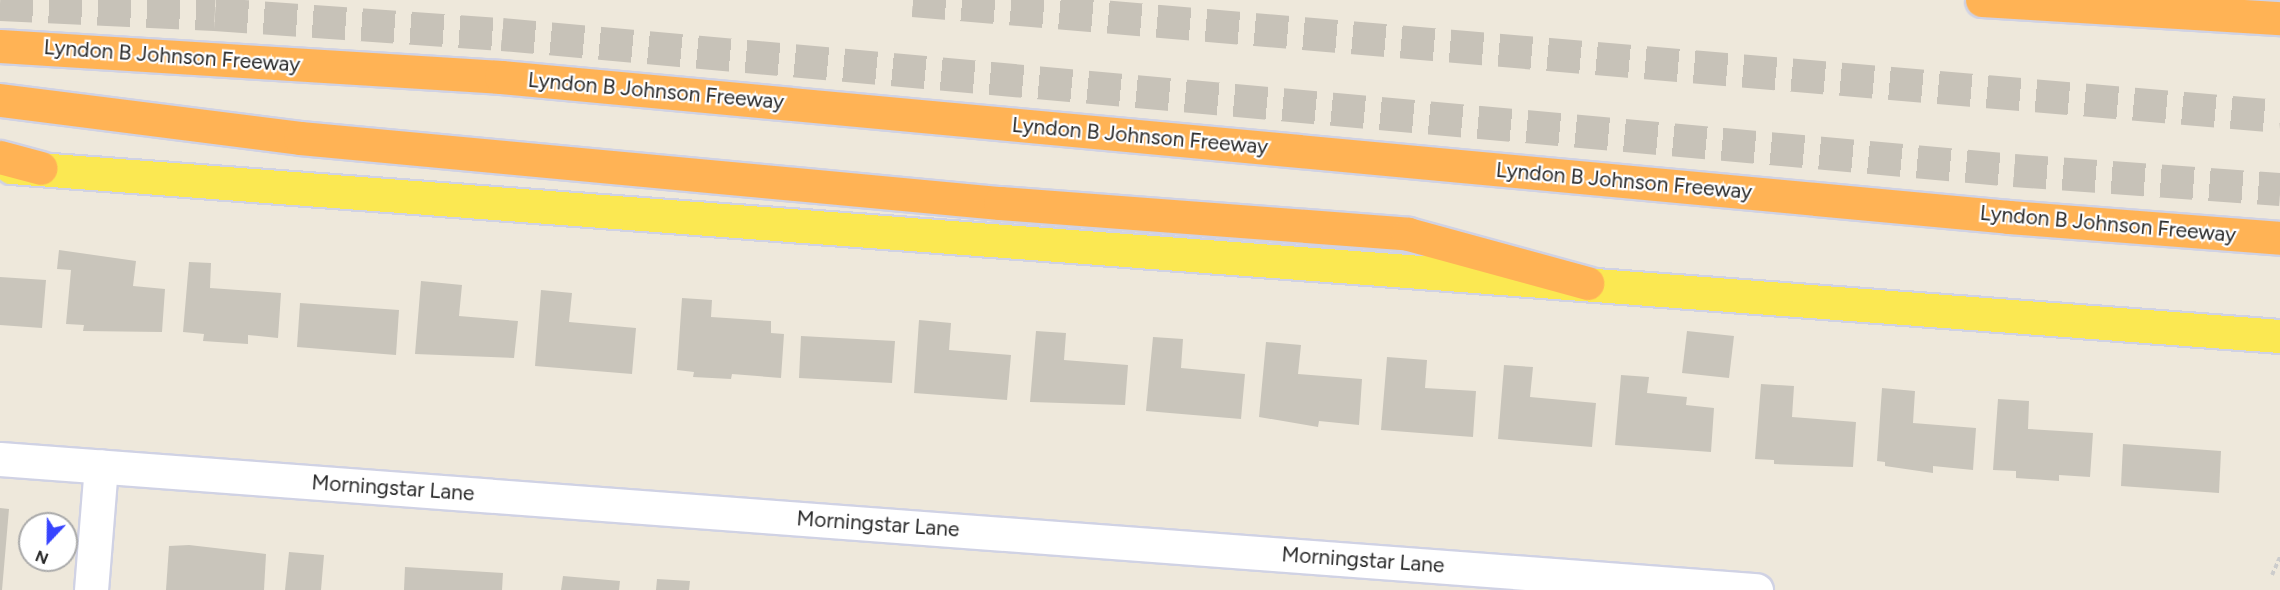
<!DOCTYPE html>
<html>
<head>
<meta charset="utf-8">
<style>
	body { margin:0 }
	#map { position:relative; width:2280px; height:590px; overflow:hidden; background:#eee8db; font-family:Figtree,sans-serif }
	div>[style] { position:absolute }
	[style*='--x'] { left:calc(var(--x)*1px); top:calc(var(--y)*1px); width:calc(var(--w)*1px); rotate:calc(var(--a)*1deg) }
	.building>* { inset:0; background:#c9c5bb }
	.highway-tunnel>* { height:33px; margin-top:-16.5px; transform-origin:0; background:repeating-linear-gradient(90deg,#c7c2b8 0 33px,transparent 0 49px) }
	.path>* { height:4px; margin-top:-2px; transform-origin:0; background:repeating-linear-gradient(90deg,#ccc 0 4.5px,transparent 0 7.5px) }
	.roads { filter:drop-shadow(2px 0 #d0d2e4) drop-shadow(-2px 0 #d0d2e4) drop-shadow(0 2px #d0d2e4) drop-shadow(0 -2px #d0d2e4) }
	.minor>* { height:33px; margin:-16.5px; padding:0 16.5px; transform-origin:16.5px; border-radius:16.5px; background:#fff }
	.major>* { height:33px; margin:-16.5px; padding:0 16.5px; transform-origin:16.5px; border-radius:16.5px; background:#fbe852 }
	.highway>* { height:33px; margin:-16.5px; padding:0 16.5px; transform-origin:16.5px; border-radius:16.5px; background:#ffb355 }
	span { translate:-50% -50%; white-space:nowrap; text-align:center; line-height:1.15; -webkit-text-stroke:4.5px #fff; paint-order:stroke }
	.street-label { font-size:21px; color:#2a2a2a }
	.north { position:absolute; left:18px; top:512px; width:60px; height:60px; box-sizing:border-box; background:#fff; border:2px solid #aaa; border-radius:50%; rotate:202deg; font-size:16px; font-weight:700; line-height:24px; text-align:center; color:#2a2a2a }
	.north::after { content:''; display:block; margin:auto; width:21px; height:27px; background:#3744ff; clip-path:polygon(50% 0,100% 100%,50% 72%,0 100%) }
</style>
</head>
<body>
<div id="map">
	<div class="building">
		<i style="clip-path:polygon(59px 250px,136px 261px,133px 286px,165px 289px,162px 332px,83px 331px,84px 325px,66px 324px,71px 270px,57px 269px)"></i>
		<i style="clip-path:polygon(189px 262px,211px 263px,210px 288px,281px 293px,278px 338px,248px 335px,248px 344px,203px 341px,204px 334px,183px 332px)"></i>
		<i style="clip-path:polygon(0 277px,46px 280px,42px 328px,0 325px)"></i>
		<i style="clip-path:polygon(421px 281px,462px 285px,459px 316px,518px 321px,514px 358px,415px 354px)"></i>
		<i style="clip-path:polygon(541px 290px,572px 293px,569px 322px,636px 328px,632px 374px,535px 366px)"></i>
		<i style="clip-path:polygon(682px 298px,712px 300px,711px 317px,771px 321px,771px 333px,784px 334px,781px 378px,732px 374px,731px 379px,693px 377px,694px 372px,677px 370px)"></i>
		<i style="clip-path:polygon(300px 303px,399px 310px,396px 355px,297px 347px)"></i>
		<i style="clip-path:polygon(919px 320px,951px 323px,949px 350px,1011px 355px,1007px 400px,914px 393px)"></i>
		<i style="clip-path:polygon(1036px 331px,1066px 333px,1064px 360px,1128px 365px,1125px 405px,1030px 402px)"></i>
		<i style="clip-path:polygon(1687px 331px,1734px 336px,1729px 378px,1682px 373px)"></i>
		<i style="clip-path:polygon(801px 336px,895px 341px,892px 383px,799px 378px)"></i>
		<i style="clip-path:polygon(1153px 337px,1183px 339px,1181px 368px,1245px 374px,1241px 419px,1146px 411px)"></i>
		<i style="clip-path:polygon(1266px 342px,1301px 345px,1298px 374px,1362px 379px,1359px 425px,1319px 421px,1318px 427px,1259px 417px)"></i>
		<i style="clip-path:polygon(1387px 357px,1427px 360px,1425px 388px,1476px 391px,1473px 437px,1381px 430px)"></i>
		<i style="clip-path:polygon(1504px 365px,1533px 367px,1530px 397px,1596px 403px,1592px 447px,1498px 439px)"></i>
		<i style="clip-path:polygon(1621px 375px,1649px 377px,1647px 393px,1687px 397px,1686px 405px,1714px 408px,1711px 452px,1615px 445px)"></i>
		<i style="clip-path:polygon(1761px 384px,1794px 386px,1792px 417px,1856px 422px,1853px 467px,1774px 464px,1774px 460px,1755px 459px)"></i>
		<i style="clip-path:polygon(1882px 388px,1915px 391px,1913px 423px,1976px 428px,1973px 470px,1933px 466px,1933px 473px,1885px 466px,1885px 462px,1877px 461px)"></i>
		<i style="clip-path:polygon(1998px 399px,2029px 401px,2028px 429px,2093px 433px,2090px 477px,2059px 475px,2059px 481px,2016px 478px,2016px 471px,1993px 470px)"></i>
		<i style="clip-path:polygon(2123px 444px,2221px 451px,2219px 493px,2121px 486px)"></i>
		<i style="clip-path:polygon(0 508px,9px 509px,2px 590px,0 590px)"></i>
		<i style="clip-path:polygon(189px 545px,266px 554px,264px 590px,166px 590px,169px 546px)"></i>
		<i style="clip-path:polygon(289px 552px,324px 555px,321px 590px,285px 590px)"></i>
		<i style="clip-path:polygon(405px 567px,503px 573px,502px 590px,404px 590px)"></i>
		<i style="clip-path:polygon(563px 576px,620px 581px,619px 590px,561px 590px)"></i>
		<i style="clip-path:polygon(657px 579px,690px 581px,689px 590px,656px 590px)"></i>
	</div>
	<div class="highway-tunnel">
		<i style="--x:913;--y:0;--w:1372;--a:4.85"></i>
		<i style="--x:0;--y:4;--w:215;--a:2.7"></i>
		<i style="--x:215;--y:14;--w:288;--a:4"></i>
		<i style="--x:502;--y:34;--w:1518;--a:5.14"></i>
		<i style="--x:2014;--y:170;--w:267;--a:4.1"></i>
	</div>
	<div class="path">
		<i style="--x:2272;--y:575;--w:20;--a:-66"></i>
	</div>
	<div class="roads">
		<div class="minor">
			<i style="--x:0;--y:459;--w:1761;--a:4.27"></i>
			<i style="--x:91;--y:590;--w:124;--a:-85.4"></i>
		</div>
		<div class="major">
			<i style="--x:11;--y:167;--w:2275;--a:4.26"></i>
		</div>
		<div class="highway">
			<i style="--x:1982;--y:0;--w:299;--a:3.5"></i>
			<i style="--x:0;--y:46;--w:502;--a:3.54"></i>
			<i style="--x:501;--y:77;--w:1514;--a:5.3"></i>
			<i style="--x:2009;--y:217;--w:272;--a:4.4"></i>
			<i style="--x:0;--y:100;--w:302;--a:7.2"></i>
			<i style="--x:300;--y:138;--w:703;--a:5.31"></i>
			<i style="--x:1000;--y:203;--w:409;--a:4.3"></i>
			<i style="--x:1408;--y:234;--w:186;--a:15.3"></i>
			<i style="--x:0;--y:157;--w:42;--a:15"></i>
		</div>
	</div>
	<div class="street-label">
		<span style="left:172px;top:56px;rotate:4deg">Lyndon B Johnson Freeway</span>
		<span style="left:656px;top:91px;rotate:5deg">Lyndon B Johnson Freeway</span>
		<span style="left:1140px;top:136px;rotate:5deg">Lyndon B Johnson Freeway</span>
		<span style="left:1624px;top:181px;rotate:5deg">Lyndon B Johnson Freeway</span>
		<span style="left:2108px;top:224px;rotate:5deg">Lyndon B Johnson Freeway</span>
		<span style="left:393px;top:488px;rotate:4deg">Morningstar Lane</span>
		<span style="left:878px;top:524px;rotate:4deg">Morningstar Lane</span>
		<span style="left:1363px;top:560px;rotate:4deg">Morningstar Lane</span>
	</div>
	<div class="north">N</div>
</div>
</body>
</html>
